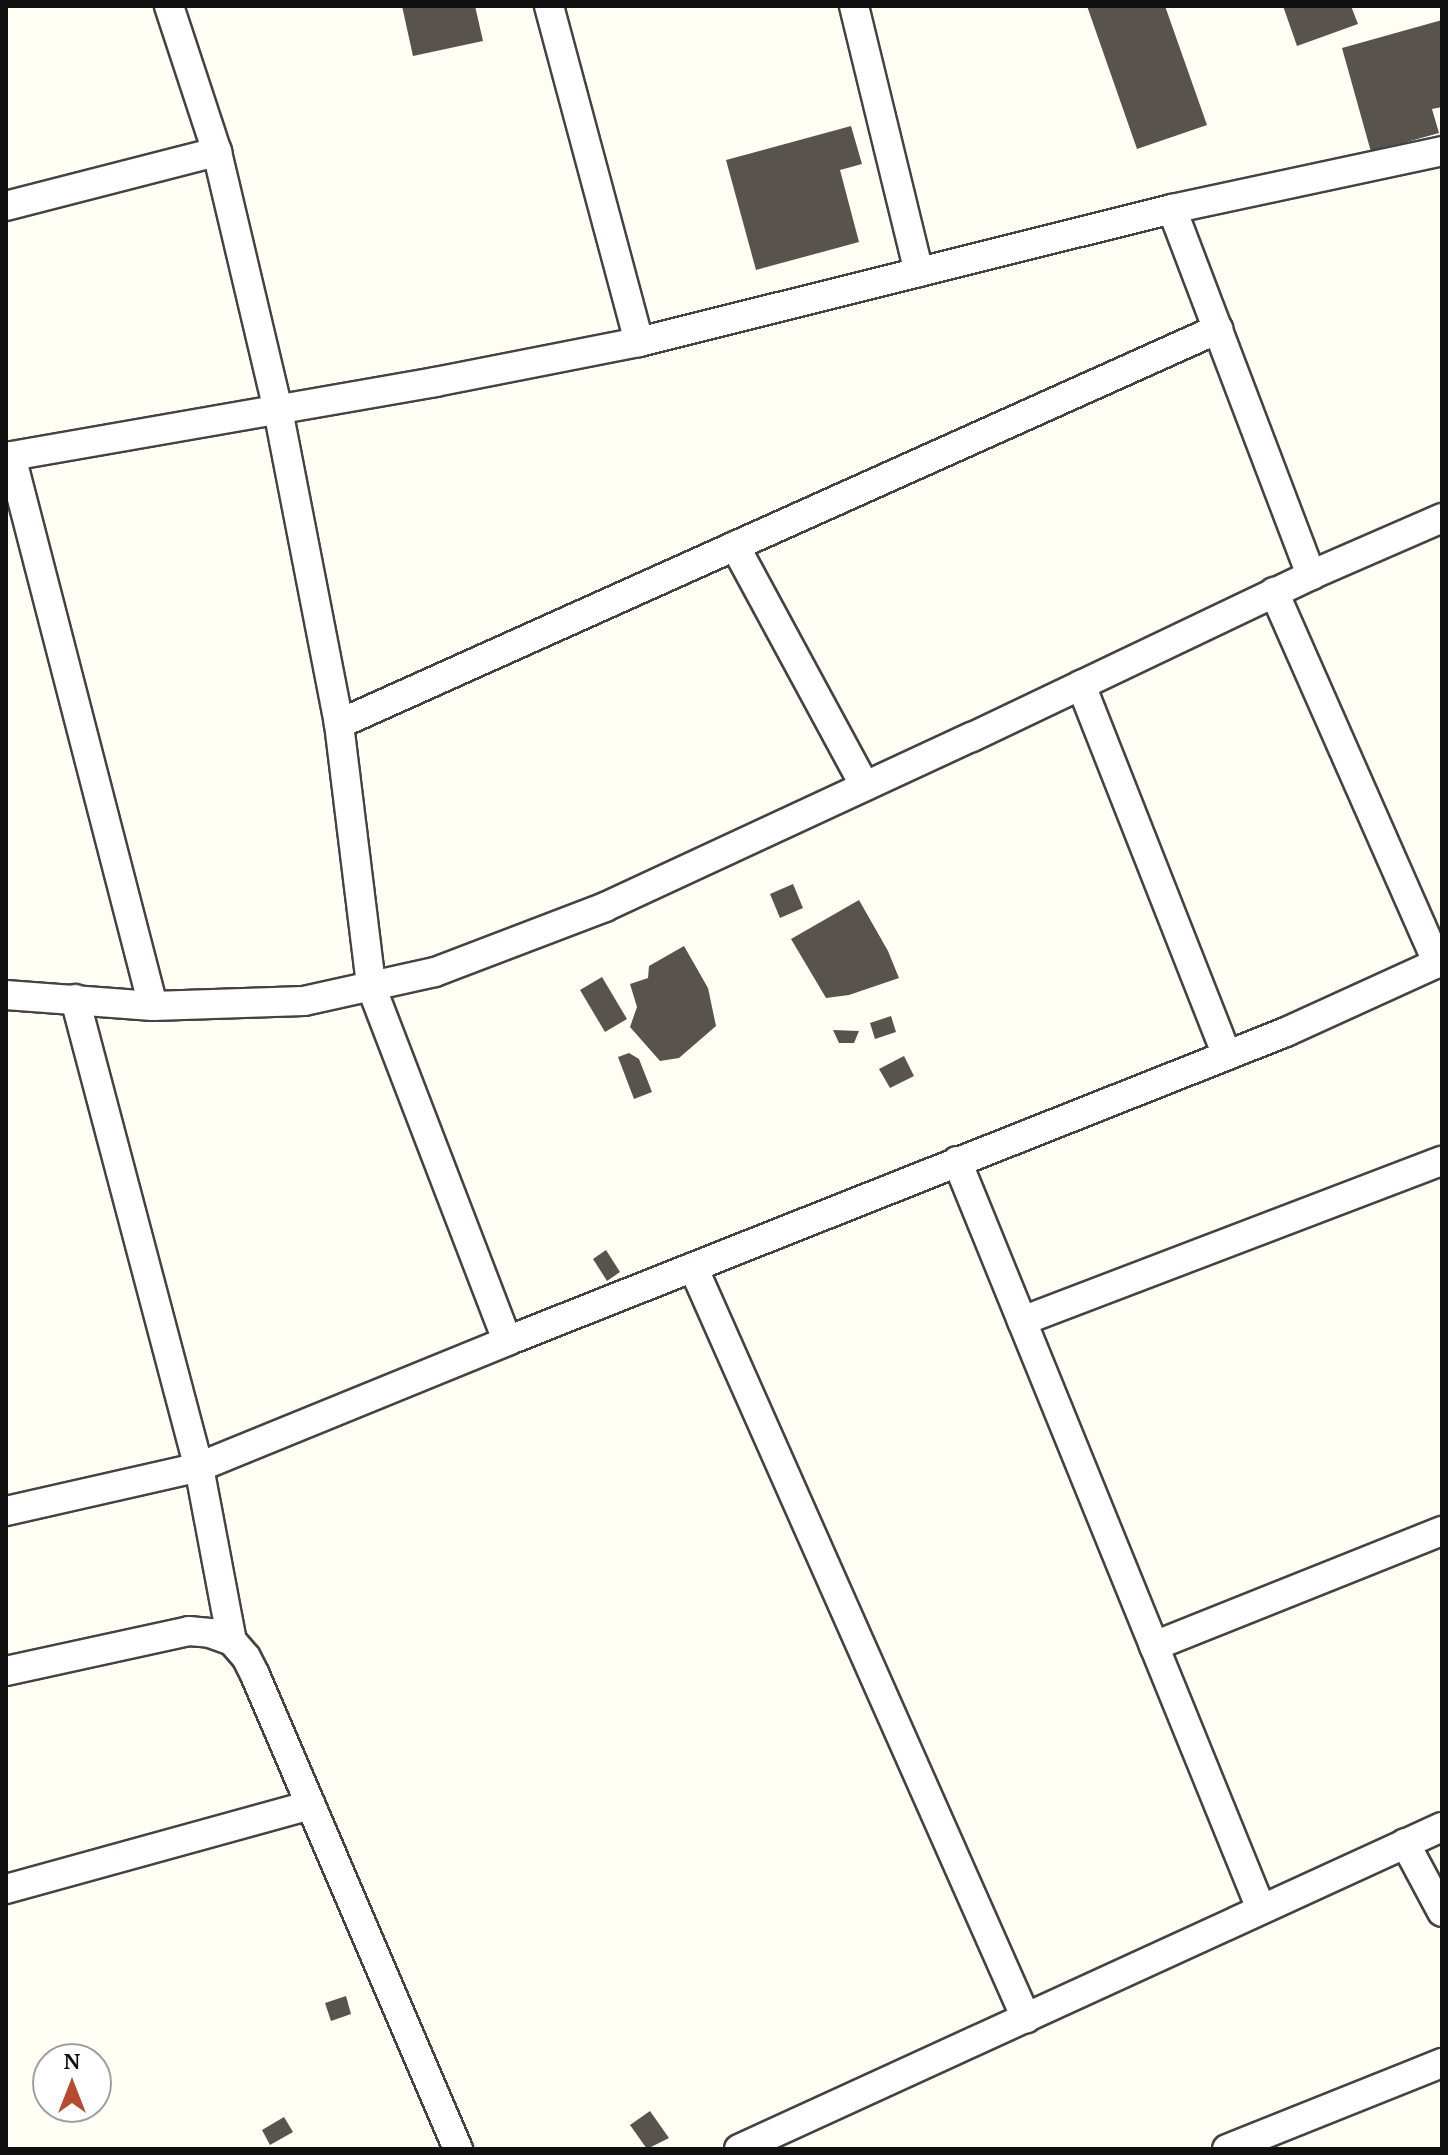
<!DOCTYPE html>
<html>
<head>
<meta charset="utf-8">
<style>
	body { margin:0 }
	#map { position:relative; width:1448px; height:2155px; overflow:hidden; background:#fefef4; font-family:"PT Serif",serif }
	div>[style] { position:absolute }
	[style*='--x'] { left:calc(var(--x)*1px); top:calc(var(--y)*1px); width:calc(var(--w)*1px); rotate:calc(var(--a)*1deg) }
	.building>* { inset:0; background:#58544d }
	.roads { filter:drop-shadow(2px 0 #434343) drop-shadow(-2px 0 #434343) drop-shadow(0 2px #434343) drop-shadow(0 -2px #434343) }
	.minor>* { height:28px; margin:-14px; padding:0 14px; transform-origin:14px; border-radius:14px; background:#fff }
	span { translate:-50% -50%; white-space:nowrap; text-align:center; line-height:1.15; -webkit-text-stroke:8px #fff; paint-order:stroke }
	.frame { position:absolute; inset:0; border:8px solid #101010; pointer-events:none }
	.north { position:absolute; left:32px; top:2043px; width:80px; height:80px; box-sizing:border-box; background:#fff; border:2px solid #9f9f9f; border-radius:50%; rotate:0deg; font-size:22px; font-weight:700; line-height:32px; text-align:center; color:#101010 }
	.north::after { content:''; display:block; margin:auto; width:28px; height:36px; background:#b64b31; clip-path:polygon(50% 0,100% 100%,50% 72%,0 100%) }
</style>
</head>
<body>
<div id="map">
	<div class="building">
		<i style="clip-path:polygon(402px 6px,475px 6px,483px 41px,413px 56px)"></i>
		<i style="clip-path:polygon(1087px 6px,1165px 6px,1207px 125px,1137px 149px)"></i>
		<i style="clip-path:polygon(1283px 6px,1351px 6px,1358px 24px,1297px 46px)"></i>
		<i style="clip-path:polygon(1442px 20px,1442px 107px,1432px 109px,1439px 133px,1371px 152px,1342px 48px)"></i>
		<i style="clip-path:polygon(851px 126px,862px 164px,840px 170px,859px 242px,756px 270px,726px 160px)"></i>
		<i style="clip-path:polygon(793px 884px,803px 908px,780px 918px,770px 894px)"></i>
		<i style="clip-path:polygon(859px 900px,888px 951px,899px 978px,849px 995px,826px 998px,791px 939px)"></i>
		<i style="clip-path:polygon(684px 946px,708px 988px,716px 1026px,679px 1058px,660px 1061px,630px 1027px,637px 1007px,630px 984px,648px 978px,649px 966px)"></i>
		<i style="clip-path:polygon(602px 977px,627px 1019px,605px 1032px,580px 990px)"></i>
		<i style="clip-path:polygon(891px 1016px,896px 1032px,875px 1039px,870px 1023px)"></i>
		<i style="clip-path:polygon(833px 1030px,859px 1031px,854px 1043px,839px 1043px)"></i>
		<i style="clip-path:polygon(629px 1053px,639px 1059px,652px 1092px,634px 1099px,618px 1057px)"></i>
		<i style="clip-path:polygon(904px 1056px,914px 1076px,890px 1088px,879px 1069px)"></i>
		<i style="clip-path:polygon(606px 1250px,620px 1272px,607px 1281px,593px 1259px)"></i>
		<i style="clip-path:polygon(346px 1996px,351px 2014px,331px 2021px,325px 2003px)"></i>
		<i style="clip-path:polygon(650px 2111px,669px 2138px,647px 2149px,630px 2125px)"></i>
		<i style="clip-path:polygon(284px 2117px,293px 2132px,270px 2145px,262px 2130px)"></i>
	</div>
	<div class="roads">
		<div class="minor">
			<i style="--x:169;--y:6;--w:154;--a:71.8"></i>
			<i style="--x:217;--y:152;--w:265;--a:76.7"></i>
			<i style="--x:278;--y:410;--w:320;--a:79"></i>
			<i style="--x:339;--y:724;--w:264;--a:83"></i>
			<i style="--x:371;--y:986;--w:380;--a:69"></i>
			<i style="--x:549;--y:6;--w:348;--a:75"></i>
			<i style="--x:854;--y:6;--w:274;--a:76.3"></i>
			<i style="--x:6;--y:206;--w:218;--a:-14.4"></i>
			<i style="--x:1172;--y:209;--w:392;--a:69.2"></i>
			<i style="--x:11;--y:456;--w:568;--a:75.52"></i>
			<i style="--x:6;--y:457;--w:436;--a:-9.9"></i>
			<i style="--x:435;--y:382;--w:208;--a:-11.1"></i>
			<i style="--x:639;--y:342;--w:549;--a:-14.01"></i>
			<i style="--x:1172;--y:209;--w:276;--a:-12.1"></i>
			<i style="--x:735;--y:546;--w:273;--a:61.6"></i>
			<i style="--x:1274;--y:592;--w:406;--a:66.2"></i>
			<i style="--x:1081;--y:685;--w:398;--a:68.5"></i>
			<i style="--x:339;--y:724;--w:964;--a:-24.2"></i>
			<i style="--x:6;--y:995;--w:147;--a:4.3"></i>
			<i style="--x:153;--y:1006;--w:151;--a:-1.9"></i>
			<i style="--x:304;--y:1001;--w:134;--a:-12.5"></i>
			<i style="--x:435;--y:972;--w:182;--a:-20.9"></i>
			<i style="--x:605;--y:907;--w:404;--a:-24.9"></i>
			<i style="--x:972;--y:737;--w:376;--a:-25.5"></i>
			<i style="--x:1311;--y:575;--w:143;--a:-23.5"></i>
			<i style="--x:75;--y:999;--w:484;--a:75.2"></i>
			<i style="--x:199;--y:1467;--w:177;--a:79.3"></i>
			<i style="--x:957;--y:1161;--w:807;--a:67.88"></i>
			<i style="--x:693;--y:1267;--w:822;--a:66.09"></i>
			<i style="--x:1022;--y:1321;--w:449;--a:-20.9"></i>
			<i style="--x:6;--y:1511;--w:198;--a:-12.8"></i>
			<i style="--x:199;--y:1467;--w:333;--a:-22.2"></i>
			<i style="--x:507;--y:1341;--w:838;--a:-21.64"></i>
			<i style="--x:1286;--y:1032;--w:171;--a:-24.5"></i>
			<i style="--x:1154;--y:1646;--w:310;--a:-21.8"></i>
			<i style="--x:6;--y:1671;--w:187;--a:-12.3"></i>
			<i style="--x:189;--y:1631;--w:21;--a:5"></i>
			<i style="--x:210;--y:1633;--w:23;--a:20"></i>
			<i style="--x:232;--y:1641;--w:21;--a:49"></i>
			<i style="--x:246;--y:1657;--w:20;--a:63"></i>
			<i style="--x:255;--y:1675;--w:516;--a:66.82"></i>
			<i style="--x:1405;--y:1843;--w:78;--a:61.8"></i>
			<i style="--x:6;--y:1889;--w:316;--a:-15.4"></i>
			<i style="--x:739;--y:2149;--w:773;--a:-24.61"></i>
			<i style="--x:1227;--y:2149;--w:232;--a:-21.8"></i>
		</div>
	</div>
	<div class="frame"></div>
	<div class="north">N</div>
</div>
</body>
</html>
